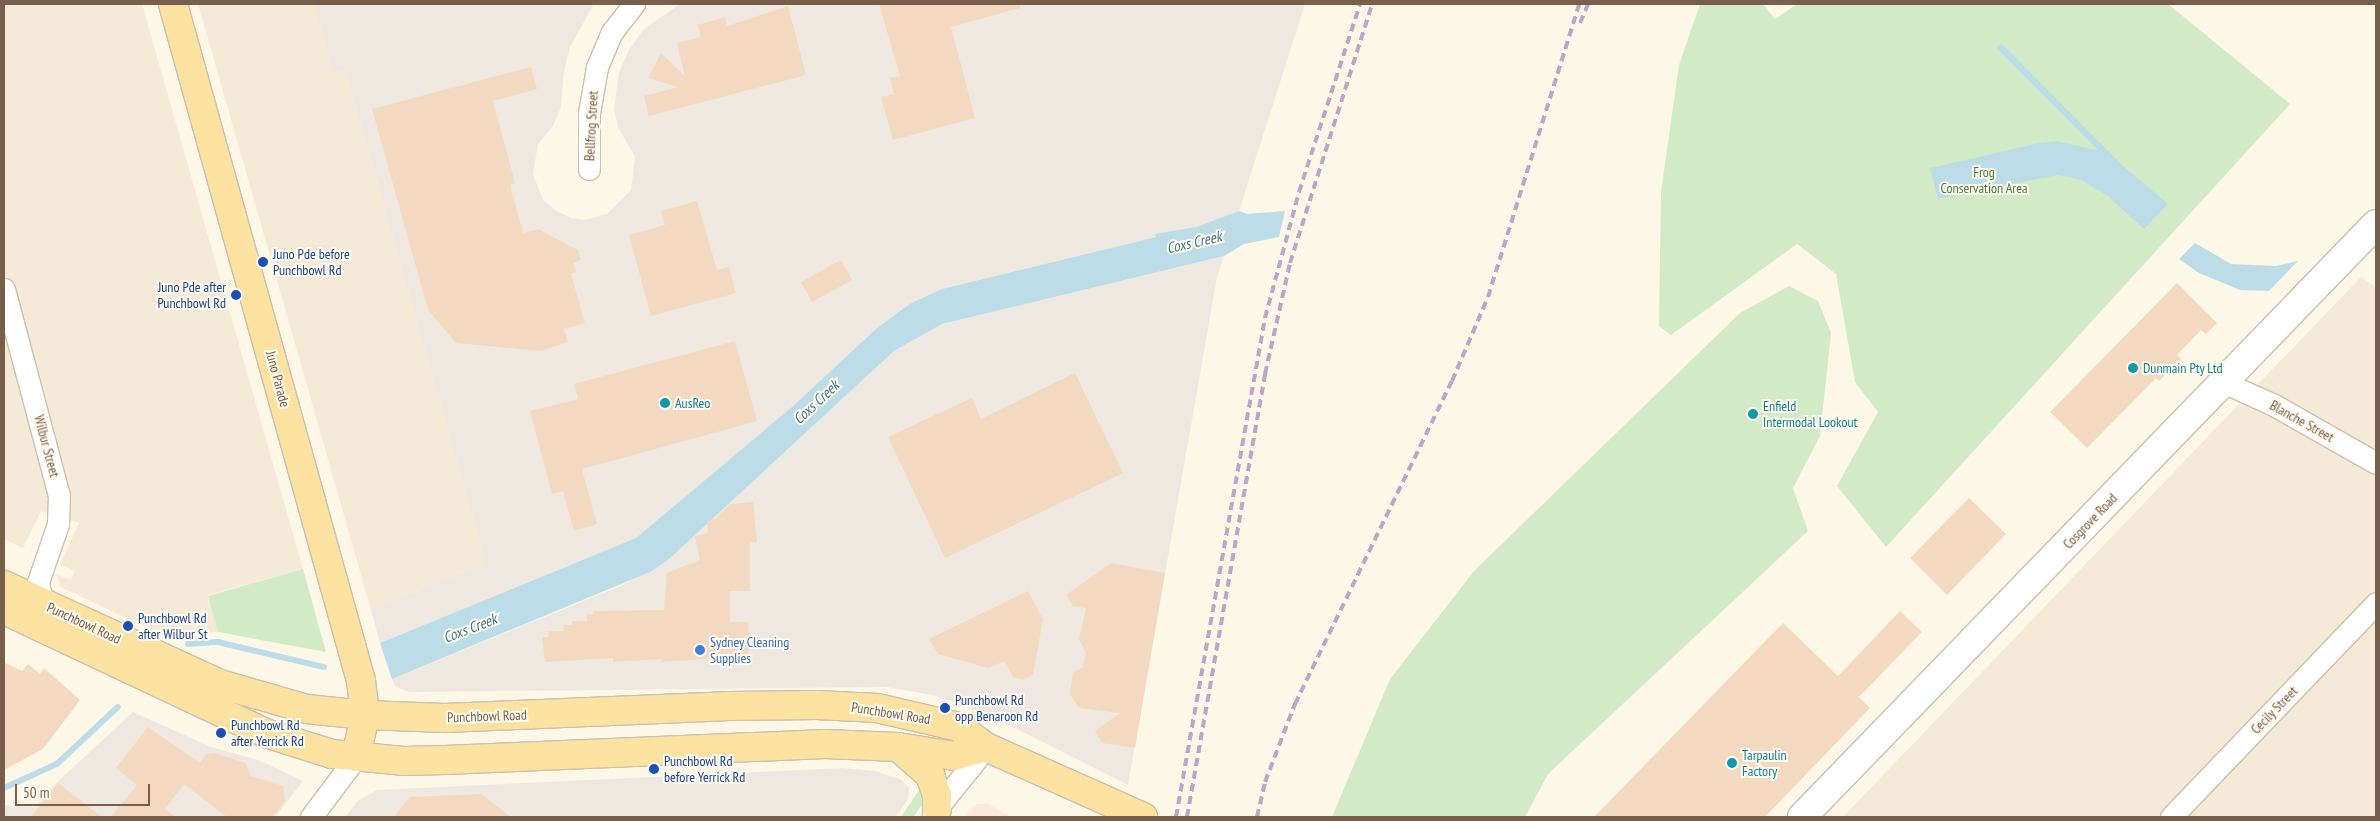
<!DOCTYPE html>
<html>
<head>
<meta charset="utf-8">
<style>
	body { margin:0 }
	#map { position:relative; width:2380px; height:821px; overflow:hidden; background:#fdf7e8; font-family:"PT Sans Narrow",sans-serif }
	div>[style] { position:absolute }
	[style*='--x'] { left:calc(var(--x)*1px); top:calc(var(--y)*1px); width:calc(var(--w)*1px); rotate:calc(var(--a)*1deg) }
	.residential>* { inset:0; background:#f5e9d7 }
	.commercial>* { inset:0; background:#fde9dc }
	.industrial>* { inset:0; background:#eee8e1 }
	.green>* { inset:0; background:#d2ebc6 }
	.water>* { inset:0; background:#bcdde7 }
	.stream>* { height:5.5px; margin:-2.75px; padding:0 2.75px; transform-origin:2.75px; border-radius:2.75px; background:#bcdde7 }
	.building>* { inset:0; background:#f2d9c0 }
	.roads { filter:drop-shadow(1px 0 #cfbfad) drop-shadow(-1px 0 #cfbfad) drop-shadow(0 1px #cfbfad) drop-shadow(0 -1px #cfbfad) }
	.minor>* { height:21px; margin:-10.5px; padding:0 10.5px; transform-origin:10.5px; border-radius:10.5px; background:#fff }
	.secondary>* { height:28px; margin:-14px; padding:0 14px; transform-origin:14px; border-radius:14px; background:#fff }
	.primary>* { height:28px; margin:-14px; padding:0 14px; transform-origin:14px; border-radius:14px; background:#fbe2a1 }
	.rail>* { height:4px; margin-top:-2px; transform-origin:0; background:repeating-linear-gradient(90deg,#bba5c8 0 8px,transparent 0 13px) }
	.dots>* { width:14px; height:14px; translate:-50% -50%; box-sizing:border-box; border:2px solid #fffaef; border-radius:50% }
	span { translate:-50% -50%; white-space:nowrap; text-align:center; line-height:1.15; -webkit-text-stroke:4px #fffaef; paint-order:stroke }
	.street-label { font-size:14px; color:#785f4b }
	.park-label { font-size:14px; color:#4f7e42 }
	.transit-label { font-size:14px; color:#164399 }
	.left { translate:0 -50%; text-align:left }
	.right { translate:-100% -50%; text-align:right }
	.culture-label { font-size:14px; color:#0d838f }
	.shop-label { font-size:14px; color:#366cbe }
	.water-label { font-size:15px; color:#44798b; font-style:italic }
	.frame { position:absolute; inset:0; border:5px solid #785f4b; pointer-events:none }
	.scale { position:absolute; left:15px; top:784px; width:135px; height:22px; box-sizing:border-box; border:2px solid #785f4b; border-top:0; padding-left:6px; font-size:15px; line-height:18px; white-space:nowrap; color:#785f4b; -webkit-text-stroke:4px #fffaef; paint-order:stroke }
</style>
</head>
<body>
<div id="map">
	<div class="residential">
		<i style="clip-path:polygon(4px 4px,142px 4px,303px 569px,208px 595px,218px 632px,192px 633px,175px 641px,61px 587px,56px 574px,71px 580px,75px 571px,60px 564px,79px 523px,41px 511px,23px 548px,4px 539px)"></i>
		<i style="clip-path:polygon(198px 4px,317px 4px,335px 73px,345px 70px,486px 563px,371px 610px)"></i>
		<i style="clip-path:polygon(2361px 277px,2376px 287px,2376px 817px,1843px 817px)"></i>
	</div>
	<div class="commercial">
		<i style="clip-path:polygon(977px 804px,987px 804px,1012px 817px,963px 817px)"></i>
	</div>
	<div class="industrial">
		<i style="clip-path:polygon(594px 4px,570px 47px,564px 71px,561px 107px,553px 126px,538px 144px,533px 174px,543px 200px,555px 210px,571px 218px,584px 220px,607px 214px,631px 190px,635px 157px,618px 127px,614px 110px,619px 72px,629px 50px,643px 30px,680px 4px,1305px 4px,1239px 211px,1196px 227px,942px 289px,911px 303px,877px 328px,793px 406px,636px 538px,380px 643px,371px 610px,486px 563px,345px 70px,334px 73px,315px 5px)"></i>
		<i style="clip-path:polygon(1224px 256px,1217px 277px,1128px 785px,991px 716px,932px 695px,887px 687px,408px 692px,395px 686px,392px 679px,623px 585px,668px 560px,894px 351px,942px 324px)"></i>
		<i style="clip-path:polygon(133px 712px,211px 747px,258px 760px,303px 781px,275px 817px,4px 817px,4px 805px,36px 807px,51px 788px)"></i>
		<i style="clip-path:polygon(842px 768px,876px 771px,902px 780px,909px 788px,908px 799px,895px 817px,345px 817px,358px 801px,377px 790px)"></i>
	</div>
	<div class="green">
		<i style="clip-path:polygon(1700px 4px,1763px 4px,1775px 19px,1797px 4px,2168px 4px,2290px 104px,1886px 547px,1837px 486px,1878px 412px,1855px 382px,1836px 274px,1797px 244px,1671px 335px,1659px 326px,1661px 192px,1679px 65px)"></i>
		<i style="clip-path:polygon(1789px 286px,1818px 301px,1831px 333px,1820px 436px,1793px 488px,1808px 531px,1548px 774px,1525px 817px,1332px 817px,1390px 679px,1474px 571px,1740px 313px)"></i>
		<i style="clip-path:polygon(303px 569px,326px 652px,218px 632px,208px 596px)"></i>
		<i style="clip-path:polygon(923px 784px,924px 802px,913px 817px,901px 817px)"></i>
	</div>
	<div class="water">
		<i style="clip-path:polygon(2001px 43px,2122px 165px,2168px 204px,2144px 229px,2108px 196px,2081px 180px,2058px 175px,1938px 199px,1930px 168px,2039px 143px,2057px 141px,2099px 151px,1996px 48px)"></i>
		<i style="clip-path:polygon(1239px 211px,1247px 214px,1285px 211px,1279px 237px,1244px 244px,1224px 256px,942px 324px,894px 351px,668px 560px,650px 572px,392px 679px,380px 643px,636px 538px,793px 406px,877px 328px,911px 303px,942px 289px,1156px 237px,1155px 234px,1196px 227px)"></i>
		<i style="clip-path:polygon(2195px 243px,2231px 264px,2276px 266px,2298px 261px,2269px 291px,2240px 290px,2199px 273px,2179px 259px)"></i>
	</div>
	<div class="stream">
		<i style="--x:188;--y:644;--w:30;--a:-4"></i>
		<i style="--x:218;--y:642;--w:109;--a:13.3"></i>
		<i style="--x:4;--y:788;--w:58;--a:-24.4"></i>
		<i style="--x:57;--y:764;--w:83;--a:-43.1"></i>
	</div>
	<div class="building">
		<i style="clip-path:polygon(879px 4px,1019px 4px,1020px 8px,951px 27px,975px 118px,893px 140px,881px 97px,894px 94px,890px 78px,900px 76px)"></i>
		<i style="clip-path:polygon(788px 6px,806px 75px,649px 116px,644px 96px,678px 87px,648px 78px,661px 53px,685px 76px,677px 43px,701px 37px,698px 25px,725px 17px,727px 26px)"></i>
		<i style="clip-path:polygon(531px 67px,537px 89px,493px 101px,515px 183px,510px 185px,523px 233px,538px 229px,578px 250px,581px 260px,573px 263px,576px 272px,571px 274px,585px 323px,564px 329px,568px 342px,542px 351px,456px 343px,428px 310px,372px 109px)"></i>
		<i style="clip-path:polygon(697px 201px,717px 270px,729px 267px,736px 293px,651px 316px,629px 235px,665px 225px,661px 211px)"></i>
		<i style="clip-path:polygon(841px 260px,852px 280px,812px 302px,801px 282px)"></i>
		<i style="clip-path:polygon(2177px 283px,2217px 323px,2206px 334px,2201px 330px,2177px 355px,2181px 359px,2159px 381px,2156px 378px,2087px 448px,2050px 412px)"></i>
		<i style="clip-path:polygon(735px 341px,757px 421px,582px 469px,597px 524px,574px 531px,563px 491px,552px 494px,530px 411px,578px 399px,574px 384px)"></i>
		<i style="clip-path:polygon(1075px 373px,1123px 473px,945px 558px,888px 437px,972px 398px,981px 419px)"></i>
		<i style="clip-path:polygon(1969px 498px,2006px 534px,1947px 595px,1910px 558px)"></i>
		<i style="clip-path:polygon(753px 502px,757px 542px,750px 542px,750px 591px,730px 591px,730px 622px,748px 622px,749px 661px,719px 661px,719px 658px,661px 662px,661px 659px,613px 662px,613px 658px,545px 662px,542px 637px,548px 637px,549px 631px,563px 631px,564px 625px,572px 625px,572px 621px,587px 621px,587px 614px,594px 614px,594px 611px,664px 610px,667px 573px,700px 560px,695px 536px,708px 533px,707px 521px,715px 519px,730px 504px)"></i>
		<i style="clip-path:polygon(1111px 563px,1165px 573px,1135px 748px,1102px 743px,1095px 731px,1120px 713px,1079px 708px,1070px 694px,1073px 673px,1083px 667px,1086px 652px,1079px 640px,1086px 608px,1073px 606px,1066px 595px)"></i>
		<i style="clip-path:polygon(1028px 591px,1043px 619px,1033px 675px,1023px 680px,1013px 677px,1005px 661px,988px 668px,938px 654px,929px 639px)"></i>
		<i style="clip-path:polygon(1900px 611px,1922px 632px,1859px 697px,1870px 708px,1765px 817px,1594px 817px,1783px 623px,1838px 676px)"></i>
		<i style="clip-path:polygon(4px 662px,22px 671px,28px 664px,40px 674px,44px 668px,80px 700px,43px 749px,4px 770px)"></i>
		<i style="clip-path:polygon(148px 727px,200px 763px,206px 754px,215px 753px,245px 763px,251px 776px,283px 786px,285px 801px,272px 817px,227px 817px,184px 784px,165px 809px,176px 817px,111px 817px,137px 785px,116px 768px)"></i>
		<i style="clip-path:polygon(58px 783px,102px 817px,31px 817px)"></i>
		<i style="clip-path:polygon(481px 794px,511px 817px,394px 817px,410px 797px)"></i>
	</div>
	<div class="roads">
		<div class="minor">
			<i style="--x:589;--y:169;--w:56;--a:-90"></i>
			<i style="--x:589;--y:113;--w:47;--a:-80.1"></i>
			<i style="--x:597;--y:67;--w:38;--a:-67"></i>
			<i style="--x:612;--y:32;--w:36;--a:-52"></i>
			<i style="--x:4;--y:289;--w:213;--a:75.1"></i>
			<i style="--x:59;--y:495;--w:29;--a:92"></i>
			<i style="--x:58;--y:524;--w:61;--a:109"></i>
			<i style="--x:38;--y:582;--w:21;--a:79"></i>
			<i style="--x:2225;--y:383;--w:54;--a:24.2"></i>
			<i style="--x:2274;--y:405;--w:117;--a:29.6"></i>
			<i style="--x:933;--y:813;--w:85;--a:-51.2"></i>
			<i style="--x:311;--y:817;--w:75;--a:-53.1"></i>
			<i style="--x:2171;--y:817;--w:296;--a:-46.2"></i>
		</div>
		<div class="secondary">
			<i style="--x:1802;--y:817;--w:825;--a:-45.93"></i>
		</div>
		<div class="primary">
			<i style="--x:173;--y:4;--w:703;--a:74.48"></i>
			<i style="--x:361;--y:681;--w:34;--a:83"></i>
			<i style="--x:365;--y:715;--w:43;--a:102.1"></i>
			<i style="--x:4;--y:585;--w:238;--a:24.6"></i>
			<i style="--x:220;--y:684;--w:91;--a:16"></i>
			<i style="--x:307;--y:709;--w:58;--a:5.9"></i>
			<i style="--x:365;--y:715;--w:80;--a:2.1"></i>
			<i style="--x:445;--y:718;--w:284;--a:-2.4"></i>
			<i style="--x:729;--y:706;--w:88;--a:-0.7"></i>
			<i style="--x:817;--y:705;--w:60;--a:2.9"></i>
			<i style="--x:877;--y:708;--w:84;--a:13"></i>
			<i style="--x:959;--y:727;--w:34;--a:37"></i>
			<i style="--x:986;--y:747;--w:172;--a:24"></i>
			<i style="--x:4;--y:610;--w:289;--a:25.2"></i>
			<i style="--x:265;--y:733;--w:70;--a:17.4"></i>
			<i style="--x:332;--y:754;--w:71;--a:5.6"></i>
			<i style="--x:403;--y:761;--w:42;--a:-1.4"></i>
			<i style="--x:445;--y:760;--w:380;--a:-2.4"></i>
			<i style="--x:825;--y:744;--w:73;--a:2.4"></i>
			<i style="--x:898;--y:747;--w:57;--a:9.1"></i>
			<i style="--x:954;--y:756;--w:33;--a:-16"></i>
			<i style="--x:898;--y:747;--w:43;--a:41.2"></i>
			<i style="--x:930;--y:775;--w:21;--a:71"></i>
			<i style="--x:937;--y:795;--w:14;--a:90"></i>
		</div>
	</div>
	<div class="rail">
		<i style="--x:1580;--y:23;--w:21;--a:-67"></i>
		<i style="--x:1176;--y:817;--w:507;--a:-79.89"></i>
		<i style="--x:1265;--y:318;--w:131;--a:-74.9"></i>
		<i style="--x:1299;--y:192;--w:198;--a:-72"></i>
		<i style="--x:1187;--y:817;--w:450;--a:-80"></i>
		<i style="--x:1265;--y:374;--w:114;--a:-77.3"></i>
		<i style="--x:1290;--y:263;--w:272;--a:-72.4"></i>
		<i style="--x:1257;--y:817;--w:36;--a:-77"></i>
		<i style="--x:1265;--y:782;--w:84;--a:-69"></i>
		<i style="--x:1295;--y:704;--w:359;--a:-64.1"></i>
		<i style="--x:1452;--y:381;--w:91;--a:-66.8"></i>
		<i style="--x:1488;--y:297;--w:307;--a:-72.7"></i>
	</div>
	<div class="dots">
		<i style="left:263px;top:262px;background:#1a4fb4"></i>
		<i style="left:236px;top:295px;background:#1a4fb4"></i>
		<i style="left:2133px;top:368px;background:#0f9aa8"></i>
		<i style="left:665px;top:403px;background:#0f9aa8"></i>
		<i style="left:1753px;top:414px;background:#0f9aa8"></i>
		<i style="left:128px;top:626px;background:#1a4fb4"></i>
		<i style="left:700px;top:650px;background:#3f7fe0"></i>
		<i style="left:945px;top:708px;background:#1a4fb4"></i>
		<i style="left:221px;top:733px;background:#1a4fb4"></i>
		<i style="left:1732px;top:763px;background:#0f9aa8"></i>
		<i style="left:654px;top:769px;background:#1a4fb4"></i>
	</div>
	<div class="street-label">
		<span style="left:591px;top:126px;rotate:-87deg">Bellfrog Street</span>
		<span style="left:278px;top:379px;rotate:75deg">Juno Parade</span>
		<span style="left:2302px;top:421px;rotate:29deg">Blanche Street</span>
		<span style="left:47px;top:446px;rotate:75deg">Wilbur Street</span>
		<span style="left:2090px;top:521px;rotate:-46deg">Cosgrove Road</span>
		<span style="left:84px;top:623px;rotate:25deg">Punchbowl Road</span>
		<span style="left:2274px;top:710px;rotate:-46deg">Cecily Street</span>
		<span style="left:891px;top:713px;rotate:9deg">Punchbowl Road</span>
		<span style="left:487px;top:716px;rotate:-2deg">Punchbowl Road</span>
	</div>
	<div class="park-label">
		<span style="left:1984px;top:180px">Frog<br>Conservation Area</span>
	</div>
	<div class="transit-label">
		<span class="left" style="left:273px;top:262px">Juno Pde before<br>Punchbowl Rd</span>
		<span class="right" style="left:226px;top:295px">Juno Pde after<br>Punchbowl Rd</span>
		<span class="left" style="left:138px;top:626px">Punchbowl Rd<br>after Wilbur St</span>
		<span class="left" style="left:955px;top:708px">Punchbowl Rd<br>opp Benaroon Rd</span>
		<span class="left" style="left:231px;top:733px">Punchbowl Rd<br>after Yerrick Rd</span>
		<span class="left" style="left:664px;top:769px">Punchbowl Rd<br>before Yerrick Rd</span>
	</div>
	<div class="culture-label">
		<span class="left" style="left:2143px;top:368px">Dunmain Pty Ltd</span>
		<span class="left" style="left:675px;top:403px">AusReo</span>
		<span class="left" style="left:1763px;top:414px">Enfield<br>Intermodal Lookout</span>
		<span class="left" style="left:1742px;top:763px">Tarpaulin<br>Factory</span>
	</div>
	<div class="shop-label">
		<span class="left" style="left:710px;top:650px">Sydney Cleaning<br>Supplies</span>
	</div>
	<div class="water-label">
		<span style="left:1194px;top:242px;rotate:-13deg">Coxs Creek</span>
		<span style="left:816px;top:402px;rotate:-43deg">Coxs Creek</span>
		<span style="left:470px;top:628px;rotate:-21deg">Coxs Creek</span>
	</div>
	<div class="frame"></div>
	<div class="scale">50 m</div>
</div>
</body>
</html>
